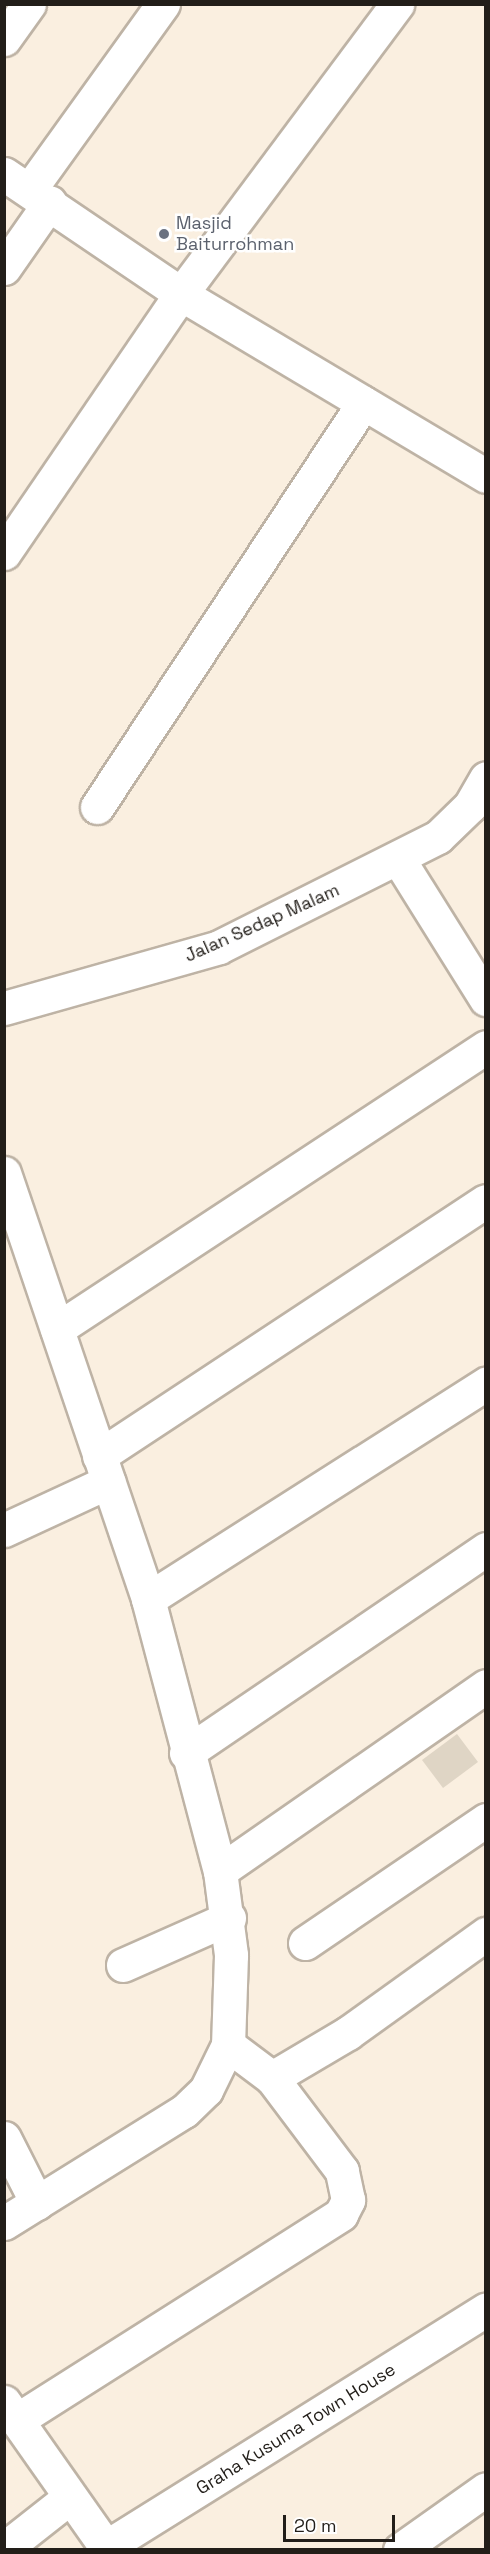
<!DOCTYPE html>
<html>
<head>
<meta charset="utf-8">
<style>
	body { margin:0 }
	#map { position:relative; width:490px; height:2554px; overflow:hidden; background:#faefe0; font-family:"Space Grotesk",sans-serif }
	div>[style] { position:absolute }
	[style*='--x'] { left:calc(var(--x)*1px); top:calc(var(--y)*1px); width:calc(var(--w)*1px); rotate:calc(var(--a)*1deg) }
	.building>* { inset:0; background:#dfd5c5 }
	.roads { filter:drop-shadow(2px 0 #beb3a5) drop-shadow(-2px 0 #beb3a5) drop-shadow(0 2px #beb3a5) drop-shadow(0 -2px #beb3a5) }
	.street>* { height:33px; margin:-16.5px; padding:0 16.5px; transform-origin:16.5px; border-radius:16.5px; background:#fff }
	.dots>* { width:16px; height:16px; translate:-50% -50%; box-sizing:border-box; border:3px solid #fff; border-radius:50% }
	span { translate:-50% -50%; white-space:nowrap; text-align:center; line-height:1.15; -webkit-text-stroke:5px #fff; paint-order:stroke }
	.worship-label { font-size:18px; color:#5b616d }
	.left { translate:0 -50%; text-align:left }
	.street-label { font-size:18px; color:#221e19 }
	.frame { position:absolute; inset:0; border:6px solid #221e19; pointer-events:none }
	.scale { position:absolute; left:283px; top:2515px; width:112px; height:27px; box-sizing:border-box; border:3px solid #221e19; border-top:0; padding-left:8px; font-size:18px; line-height:21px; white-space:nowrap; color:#221e19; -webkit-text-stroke:4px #fff; paint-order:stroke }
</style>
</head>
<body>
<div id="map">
	<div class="building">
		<i style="clip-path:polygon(457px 1734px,478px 1762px,443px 1788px,422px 1760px)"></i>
	</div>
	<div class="roads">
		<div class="street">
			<i style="--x:4;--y:39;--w:43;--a:-54.5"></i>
			<i style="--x:4;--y:174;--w:214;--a:34.1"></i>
			<i style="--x:181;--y:294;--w:355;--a:30.8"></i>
			<i style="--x:30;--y:189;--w:228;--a:-54.3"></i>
			<i style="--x:4;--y:268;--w:80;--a:-55.1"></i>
			<i style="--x:4;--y:553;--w:314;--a:-55.7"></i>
			<i style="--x:181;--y:294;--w:362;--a:-53.3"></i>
			<i style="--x:97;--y:807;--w:484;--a:-56.6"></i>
			<i style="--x:399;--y:860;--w:164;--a:58"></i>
			<i style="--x:4;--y:1008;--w:223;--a:-15.8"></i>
			<i style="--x:219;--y:947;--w:245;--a:-26.7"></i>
			<i style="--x:438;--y:837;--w:45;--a:-44.1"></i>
			<i style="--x:470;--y:806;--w:32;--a:-60"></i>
			<i style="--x:4;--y:1173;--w:450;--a:71.3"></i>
			<i style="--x:148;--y:1599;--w:281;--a:75.2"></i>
			<i style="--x:220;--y:1871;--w:85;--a:82.5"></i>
			<i style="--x:231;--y:1955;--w:90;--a:91.9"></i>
			<i style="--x:228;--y:2045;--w:50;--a:116.1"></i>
			<i style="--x:206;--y:2090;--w:30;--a:136"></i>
			<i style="--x:184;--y:2111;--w:212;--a:148.1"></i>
			<i style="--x:57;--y:1329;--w:513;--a:-33.32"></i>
			<i style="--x:99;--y:1456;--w:463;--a:-33.4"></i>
			<i style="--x:4;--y:1530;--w:115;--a:-24.8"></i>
			<i style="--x:148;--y:1599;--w:401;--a:-32.5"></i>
			<i style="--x:186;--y:1753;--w:363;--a:-34.2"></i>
			<i style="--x:220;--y:1871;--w:324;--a:-34.8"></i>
			<i style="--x:305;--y:1943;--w:219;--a:-34.2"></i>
			<i style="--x:123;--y:1965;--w:116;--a:-23.9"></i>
			<i style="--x:272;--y:2078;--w:88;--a:-30.6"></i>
			<i style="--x:348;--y:2033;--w:170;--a:-35.7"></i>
			<i style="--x:4;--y:2138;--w:73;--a:63.1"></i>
			<i style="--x:4;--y:2402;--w:181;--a:54.9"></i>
			<i style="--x:17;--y:2420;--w:384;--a:-32.4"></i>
			<i style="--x:341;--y:2214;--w:16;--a:-63"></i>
			<i style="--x:348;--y:2200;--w:30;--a:-102"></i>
			<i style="--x:342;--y:2171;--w:116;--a:-127"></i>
			<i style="--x:272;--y:2078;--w:55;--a:-143.1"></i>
			<i style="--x:106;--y:2547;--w:448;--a:-32"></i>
			<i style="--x:4;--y:2549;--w:84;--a:-38.2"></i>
			<i style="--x:400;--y:2550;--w:105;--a:-35.3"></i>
		</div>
	</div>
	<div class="dots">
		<i style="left:164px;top:234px;background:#6b7280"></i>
	</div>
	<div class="worship-label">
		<span class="left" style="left:176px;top:234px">Masjid<br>Baiturrohman</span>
	</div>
	<div class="street-label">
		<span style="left:262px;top:923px;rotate:-24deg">Jalan Sedap Malam</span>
		<span style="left:296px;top:2429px;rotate:-32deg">Graha Kusuma Town House</span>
	</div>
	<div class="frame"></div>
	<div class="scale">20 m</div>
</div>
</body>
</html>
